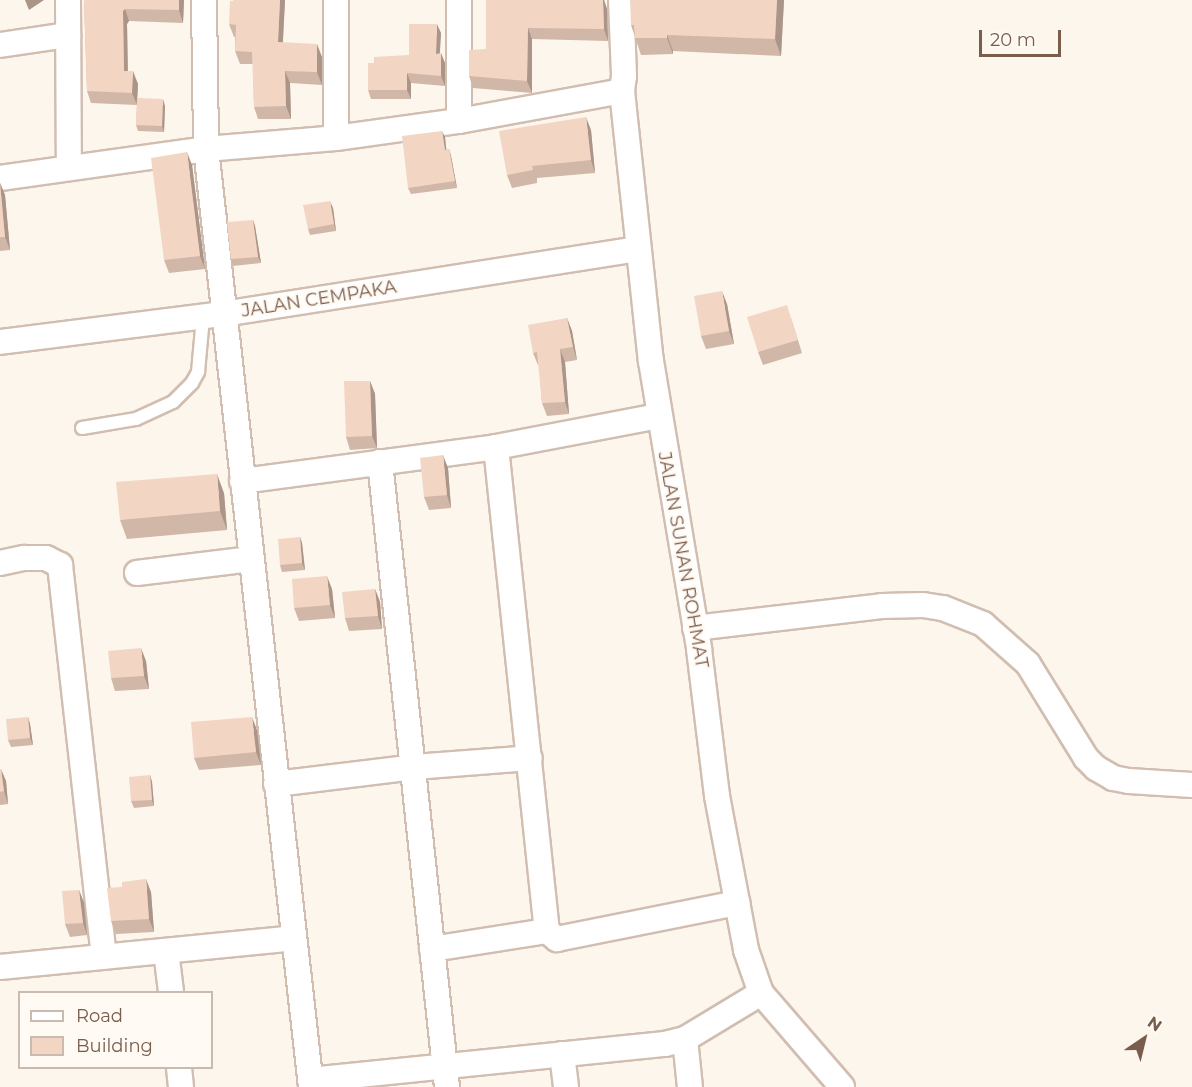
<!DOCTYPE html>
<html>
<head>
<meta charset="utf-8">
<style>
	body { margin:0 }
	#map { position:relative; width:1192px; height:1087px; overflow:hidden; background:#fdf6ec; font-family:Montserrat,sans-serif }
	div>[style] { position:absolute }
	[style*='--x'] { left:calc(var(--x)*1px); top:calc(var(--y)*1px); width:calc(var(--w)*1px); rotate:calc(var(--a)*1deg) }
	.roads { filter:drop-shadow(2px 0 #d1beb0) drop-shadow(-2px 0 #d1beb0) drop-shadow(0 2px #d1beb0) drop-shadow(0 -2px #d1beb0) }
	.lane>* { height:12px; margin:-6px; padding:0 6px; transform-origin:6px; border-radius:6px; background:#fff }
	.street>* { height:24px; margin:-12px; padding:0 12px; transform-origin:12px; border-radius:12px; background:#fff }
	.wall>* { inset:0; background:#d1b7a8 }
	.shaded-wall>* { inset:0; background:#aa9588 }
	.building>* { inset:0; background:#f3d5c3 }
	span { translate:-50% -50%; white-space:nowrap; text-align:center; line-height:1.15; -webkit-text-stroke:4.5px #fffaf3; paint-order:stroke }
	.street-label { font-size:18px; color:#7a5c4d }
	.legend { position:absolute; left:18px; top:991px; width:195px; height:78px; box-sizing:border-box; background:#fffaf3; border:2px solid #cabbb1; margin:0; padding:8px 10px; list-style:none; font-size:18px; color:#7a5c4d }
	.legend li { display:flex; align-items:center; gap:12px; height:30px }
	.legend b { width:30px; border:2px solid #cabbb1 }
	.north { position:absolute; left:1114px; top:1009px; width:60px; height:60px; -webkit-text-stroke:4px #fffaf3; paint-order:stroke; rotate:35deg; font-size:16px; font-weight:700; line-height:24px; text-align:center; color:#7a5c4d }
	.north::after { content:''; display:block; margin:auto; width:21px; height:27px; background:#7a5c4d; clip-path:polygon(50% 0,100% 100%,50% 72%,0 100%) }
	.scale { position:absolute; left:979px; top:30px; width:82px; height:27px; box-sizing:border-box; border:3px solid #7a5c4d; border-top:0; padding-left:8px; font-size:18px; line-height:21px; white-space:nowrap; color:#7a5c4d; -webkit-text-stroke:4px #fffaf3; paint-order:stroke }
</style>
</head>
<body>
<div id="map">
	<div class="roads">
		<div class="lane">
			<i style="--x:82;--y:428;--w:55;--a:-9.5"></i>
			<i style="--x:136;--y:419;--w:41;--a:-24.7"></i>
			<i style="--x:173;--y:402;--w:27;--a:-45"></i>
			<i style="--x:192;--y:383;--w:13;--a:-61"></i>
			<i style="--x:198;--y:372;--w:55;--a:-84.8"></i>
		</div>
		<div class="street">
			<i style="--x:68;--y:0;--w:168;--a:89.7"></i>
			<i style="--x:204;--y:0;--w:149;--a:89.2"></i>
			<i style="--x:206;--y:149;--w:944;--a:83.61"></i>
			<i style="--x:336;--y:0;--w:138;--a:90"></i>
			<i style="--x:621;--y:0;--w:76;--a:87.7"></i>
			<i style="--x:624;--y:76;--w:15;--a:98"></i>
			<i style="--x:622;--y:91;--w:272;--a:83.9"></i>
			<i style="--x:651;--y:361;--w:292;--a:80.5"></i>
			<i style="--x:699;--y:649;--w:148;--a:83"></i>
			<i style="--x:717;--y:796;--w:157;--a:79.3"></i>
			<i style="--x:746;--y:950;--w:46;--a:70.8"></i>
			<i style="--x:761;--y:993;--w:124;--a:49.2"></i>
			<i style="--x:0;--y:45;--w:69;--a:-8.4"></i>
			<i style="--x:459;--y:121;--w:121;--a:-90"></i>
			<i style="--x:0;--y:178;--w:208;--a:-8"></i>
			<i style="--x:206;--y:149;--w:130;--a:-4.8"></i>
			<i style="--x:336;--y:138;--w:124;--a:-7.9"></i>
			<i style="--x:459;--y:121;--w:166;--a:-10.4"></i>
			<i style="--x:0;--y:342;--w:225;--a:-7.2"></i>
			<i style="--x:223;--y:314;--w:420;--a:-8.9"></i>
			<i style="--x:496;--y:447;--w:487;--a:84"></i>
			<i style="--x:547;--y:931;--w:13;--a:39"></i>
			<i style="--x:557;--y:939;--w:184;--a:-11.3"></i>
			<i style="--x:380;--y:462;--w:629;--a:83.88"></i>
			<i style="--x:242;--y:481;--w:256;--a:-7.6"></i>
			<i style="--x:496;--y:447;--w:166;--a:-10.8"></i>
			<i style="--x:0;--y:563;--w:25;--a:-12"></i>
			<i style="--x:24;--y:558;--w:22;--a:0"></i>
			<i style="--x:46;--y:558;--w:16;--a:27"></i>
			<i style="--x:60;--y:565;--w:394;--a:83.6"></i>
			<i style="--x:137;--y:573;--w:115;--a:-7"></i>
			<i style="--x:695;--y:628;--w:188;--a:-6.7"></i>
			<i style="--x:882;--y:606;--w:41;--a:-1.4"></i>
			<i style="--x:923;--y:605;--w:20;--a:9"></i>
			<i style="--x:943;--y:608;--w:43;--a:21.8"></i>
			<i style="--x:983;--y:624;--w:60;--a:41.6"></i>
			<i style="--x:1028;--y:664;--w:110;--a:58.3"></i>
			<i style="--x:1086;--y:758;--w:14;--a:45"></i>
			<i style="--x:1096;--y:768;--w:20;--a:30"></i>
			<i style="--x:1113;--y:778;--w:16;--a:11"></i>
			<i style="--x:1129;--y:781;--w:63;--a:3.6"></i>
			<i style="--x:276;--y:784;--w:139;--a:-7"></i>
			<i style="--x:414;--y:767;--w:116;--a:-4.4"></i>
			<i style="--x:432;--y:949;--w:116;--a:-8.9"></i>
			<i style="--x:166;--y:951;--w:41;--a:83"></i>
			<i style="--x:0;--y:967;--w:295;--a:-5.6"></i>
			<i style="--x:685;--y:1039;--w:89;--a:-31.2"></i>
			<i style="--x:562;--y:1054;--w:33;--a:83"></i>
			<i style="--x:179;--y:1068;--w:19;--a:84"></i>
			<i style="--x:310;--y:1080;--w:357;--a:-5.8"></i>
			<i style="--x:665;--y:1044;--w:21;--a:-14"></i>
			<i style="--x:685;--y:1039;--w:48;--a:84.1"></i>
		</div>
	</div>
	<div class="wall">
		<i style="clip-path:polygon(84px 0,184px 0,183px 23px,129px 21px,127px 24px,128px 71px,138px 84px,137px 98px,165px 106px,164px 132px,138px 131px,136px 125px,137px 105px,91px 103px,87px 91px)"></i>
		<i style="clip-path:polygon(285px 0,283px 43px,322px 57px,322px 85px,290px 83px,291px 119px,258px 119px,254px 107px,253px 64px,240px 64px,235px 51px,235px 37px,234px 37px,229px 24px)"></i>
		<i style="clip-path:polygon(486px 0,604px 0,607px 9px,608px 41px,532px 39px,532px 93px,473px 88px,469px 76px,486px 49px)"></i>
		<i style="clip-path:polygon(784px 0,781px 56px,673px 51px,673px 54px,641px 55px,631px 25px)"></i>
		<i style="clip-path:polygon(441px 33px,440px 53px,445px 63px,445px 86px,411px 83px,411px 99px,371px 99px,368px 90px,374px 63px,409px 55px)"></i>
		<i style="clip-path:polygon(591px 130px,595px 173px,537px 178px,537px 183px,512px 188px,507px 175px)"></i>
		<i style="clip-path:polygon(445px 137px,446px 150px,449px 149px,451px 156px,457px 188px,411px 194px,408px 188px)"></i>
		<i style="clip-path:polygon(192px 165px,205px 269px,169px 273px,164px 260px)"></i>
		<i style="clip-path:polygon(0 183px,5px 195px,10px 250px,0 251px)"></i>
		<i style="clip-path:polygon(333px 208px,336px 231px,310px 235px,308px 229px)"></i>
		<i style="clip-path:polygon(253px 220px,255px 226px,261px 263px,233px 266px,231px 259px)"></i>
		<i style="clip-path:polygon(727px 304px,734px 344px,706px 349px,701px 336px)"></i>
		<i style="clip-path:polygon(567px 318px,572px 331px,577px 360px,565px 362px,569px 414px,547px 416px,542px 403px,539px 365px,538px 365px,533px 353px)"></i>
		<i style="clip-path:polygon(791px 318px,802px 353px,763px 365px,758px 352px)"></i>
		<i style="clip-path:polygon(370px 381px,375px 394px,377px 448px,350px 450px,346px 437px)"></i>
		<i style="clip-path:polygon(448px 468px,451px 508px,429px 510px,424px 497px)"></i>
		<i style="clip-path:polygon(224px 493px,227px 530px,127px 539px,120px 520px)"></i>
		<i style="clip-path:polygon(300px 537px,302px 543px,305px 570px,282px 572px,280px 565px)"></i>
		<i style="clip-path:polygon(332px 589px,335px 618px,299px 621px,294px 608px)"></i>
		<i style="clip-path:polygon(375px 589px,380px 602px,382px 629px,349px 631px,345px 618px)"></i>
		<i style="clip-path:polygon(146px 661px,149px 689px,115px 691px,111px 678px)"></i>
		<i style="clip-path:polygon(28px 717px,30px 724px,33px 745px,11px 747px,8px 740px)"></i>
		<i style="clip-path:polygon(257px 730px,261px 765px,199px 770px,194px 758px)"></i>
		<i style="clip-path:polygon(0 769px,6px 781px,8px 804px,0 805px)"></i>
		<i style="clip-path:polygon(150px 775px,152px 782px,154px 806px,134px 808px,131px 801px)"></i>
		<i style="clip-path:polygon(122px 887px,151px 892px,154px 932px,116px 934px,111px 921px)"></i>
		<i style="clip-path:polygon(79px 890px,84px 903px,87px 935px,70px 937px,65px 924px)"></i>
	</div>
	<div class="shaded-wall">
		<i style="clip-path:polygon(25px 0,44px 0,29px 10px)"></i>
		<i style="clip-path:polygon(179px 0,184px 0,183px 23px,179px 10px)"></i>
		<i style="clip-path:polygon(280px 0,285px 0,282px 55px,278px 42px)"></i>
		<i style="clip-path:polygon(603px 0,604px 0,607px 9px,608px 41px,604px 29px)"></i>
		<i style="clip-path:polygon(777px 0,784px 0,781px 56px,775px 39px)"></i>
		<i style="clip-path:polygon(125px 9px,129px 21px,127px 24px,128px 83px,124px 71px,123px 11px)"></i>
		<i style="clip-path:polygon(437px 24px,441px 33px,439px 63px,436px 54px)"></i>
		<i style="clip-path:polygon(528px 28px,532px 39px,532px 93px,527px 81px)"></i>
		<i style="clip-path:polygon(667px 35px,673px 51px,673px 54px,667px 38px)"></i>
		<i style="clip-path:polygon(317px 44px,322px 57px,322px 85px,317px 72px)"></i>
		<i style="clip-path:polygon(441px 53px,445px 63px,445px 86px,441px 76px)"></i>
		<i style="clip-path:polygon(133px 71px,138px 84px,137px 105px,132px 93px)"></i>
		<i style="clip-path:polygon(285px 71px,290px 83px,291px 119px,286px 106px)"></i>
		<i style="clip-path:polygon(407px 73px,411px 83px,411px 99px,407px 90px)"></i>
		<i style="clip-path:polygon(163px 99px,165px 106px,164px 132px,162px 126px)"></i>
		<i style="clip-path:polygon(586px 117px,591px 130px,595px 173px,591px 160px)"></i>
		<i style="clip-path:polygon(442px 131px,445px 137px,447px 156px,445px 150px)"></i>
		<i style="clip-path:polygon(449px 149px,451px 156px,457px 188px,455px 181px)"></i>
		<i style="clip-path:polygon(187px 152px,192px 165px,205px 269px,200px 256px)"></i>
		<i style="clip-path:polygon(0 183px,5px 195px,10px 250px,5px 237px)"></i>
		<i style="clip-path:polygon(330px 201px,333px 208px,336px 231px,334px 224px)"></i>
		<i style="clip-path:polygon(253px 220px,255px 226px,261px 263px,258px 257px)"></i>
		<i style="clip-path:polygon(722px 291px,727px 304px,734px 344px,729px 331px)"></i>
		<i style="clip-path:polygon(567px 318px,572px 331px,577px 360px,573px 347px)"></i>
		<i style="clip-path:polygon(560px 349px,565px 362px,569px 414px,565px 402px)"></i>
		<i style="clip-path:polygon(370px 381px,375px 394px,377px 448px,372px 436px)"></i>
		<i style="clip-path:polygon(443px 455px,448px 468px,451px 508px,447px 495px)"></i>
		<i style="clip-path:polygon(217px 474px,224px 493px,227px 530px,220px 511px)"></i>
		<i style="clip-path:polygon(300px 537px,302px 543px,305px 570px,302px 563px)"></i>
		<i style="clip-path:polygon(327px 576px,332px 589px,335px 618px,330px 605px)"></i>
		<i style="clip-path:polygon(375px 589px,380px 602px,382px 629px,378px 616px)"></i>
		<i style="clip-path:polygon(141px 648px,146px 661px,149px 689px,144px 676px)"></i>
		<i style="clip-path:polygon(28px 717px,30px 724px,33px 745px,30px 738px)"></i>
		<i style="clip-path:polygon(252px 717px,257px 730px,261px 765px,256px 752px)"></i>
		<i style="clip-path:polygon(1px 769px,6px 781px,8px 804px,4px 791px)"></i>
		<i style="clip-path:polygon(150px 775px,152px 782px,154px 806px,152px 800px)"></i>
		<i style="clip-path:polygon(146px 879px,151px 892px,154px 932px,149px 919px)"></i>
		<i style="clip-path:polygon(79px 890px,84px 903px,87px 935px,83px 923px)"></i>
	</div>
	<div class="building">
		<i style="clip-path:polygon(84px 0,179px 0,179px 10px,125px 9px,123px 11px,124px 71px,133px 71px,132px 93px,87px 91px)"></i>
		<i style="clip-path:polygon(233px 0,280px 0,278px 42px,317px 44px,317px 72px,285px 71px,286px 106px,254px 107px,252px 52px,235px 51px,236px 25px,229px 24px,230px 1px,233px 1px)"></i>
		<i style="clip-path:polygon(486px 0,603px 0,604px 29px,528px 28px,527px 81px,469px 76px,469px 50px,486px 49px)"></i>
		<i style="clip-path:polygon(630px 0,777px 0,775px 39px,667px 35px,667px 38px,635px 38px,634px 25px,631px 25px)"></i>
		<i style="clip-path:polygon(409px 24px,437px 24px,436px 54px,441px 53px,441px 76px,407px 73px,407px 90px,368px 90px,368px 63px,374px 63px,374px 57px,409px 55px)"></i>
		<i style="clip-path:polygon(137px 98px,163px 99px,162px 126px,136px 125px)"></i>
		<i style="clip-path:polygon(586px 117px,591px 160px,532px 166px,533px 170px,507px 175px,499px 131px)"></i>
		<i style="clip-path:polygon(442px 131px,445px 150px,449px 149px,455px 181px,408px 188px,402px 136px)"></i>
		<i style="clip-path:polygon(187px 152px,200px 256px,164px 260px,151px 158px)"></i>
		<i style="clip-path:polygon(0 183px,5px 237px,0 237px)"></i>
		<i style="clip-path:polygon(330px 201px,334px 224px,308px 229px,303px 205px)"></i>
		<i style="clip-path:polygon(253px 220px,258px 257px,231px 259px,227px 222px)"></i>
		<i style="clip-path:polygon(722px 291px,729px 331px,701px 336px,694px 296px)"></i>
		<i style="clip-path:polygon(787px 305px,798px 340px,758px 352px,747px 317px)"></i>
		<i style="clip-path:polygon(567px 318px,573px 347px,560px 349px,565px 402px,542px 403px,537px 352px,533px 353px,528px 325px)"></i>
		<i style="clip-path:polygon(344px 381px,370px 381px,372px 436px,346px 437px)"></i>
		<i style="clip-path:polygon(443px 455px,447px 495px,424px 497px,420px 458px)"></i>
		<i style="clip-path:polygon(217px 474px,220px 511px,120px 520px,116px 482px)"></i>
		<i style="clip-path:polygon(300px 537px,302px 563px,280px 565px,278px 539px)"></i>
		<i style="clip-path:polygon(327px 576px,330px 605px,294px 608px,292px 579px)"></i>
		<i style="clip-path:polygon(375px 589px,378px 616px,345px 618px,342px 592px)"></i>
		<i style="clip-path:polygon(141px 648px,144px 676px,111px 678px,108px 651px)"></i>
		<i style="clip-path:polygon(28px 717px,30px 738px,8px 740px,6px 719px)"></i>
		<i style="clip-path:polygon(252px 717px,256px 752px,194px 758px,191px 722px)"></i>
		<i style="clip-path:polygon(0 769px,1px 769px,4px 791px,0 792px)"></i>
		<i style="clip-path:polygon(150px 775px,152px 800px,131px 801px,129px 777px)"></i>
		<i style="clip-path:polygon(146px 879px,149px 919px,111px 921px,107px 888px,122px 887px,122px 882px)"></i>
		<i style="clip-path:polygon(79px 890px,83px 923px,65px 924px,62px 891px)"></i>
	</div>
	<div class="street-label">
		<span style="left:319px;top:299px;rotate:-9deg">JALAN CEMPAKA</span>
		<span style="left:683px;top:560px;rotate:80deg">JALAN SUNAN ROHMAT</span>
	</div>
	<ul class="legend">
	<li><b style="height:8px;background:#fff"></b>Road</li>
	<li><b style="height:16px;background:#f3d5c3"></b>Building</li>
	</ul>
	<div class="north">N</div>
	<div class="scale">20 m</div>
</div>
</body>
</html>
